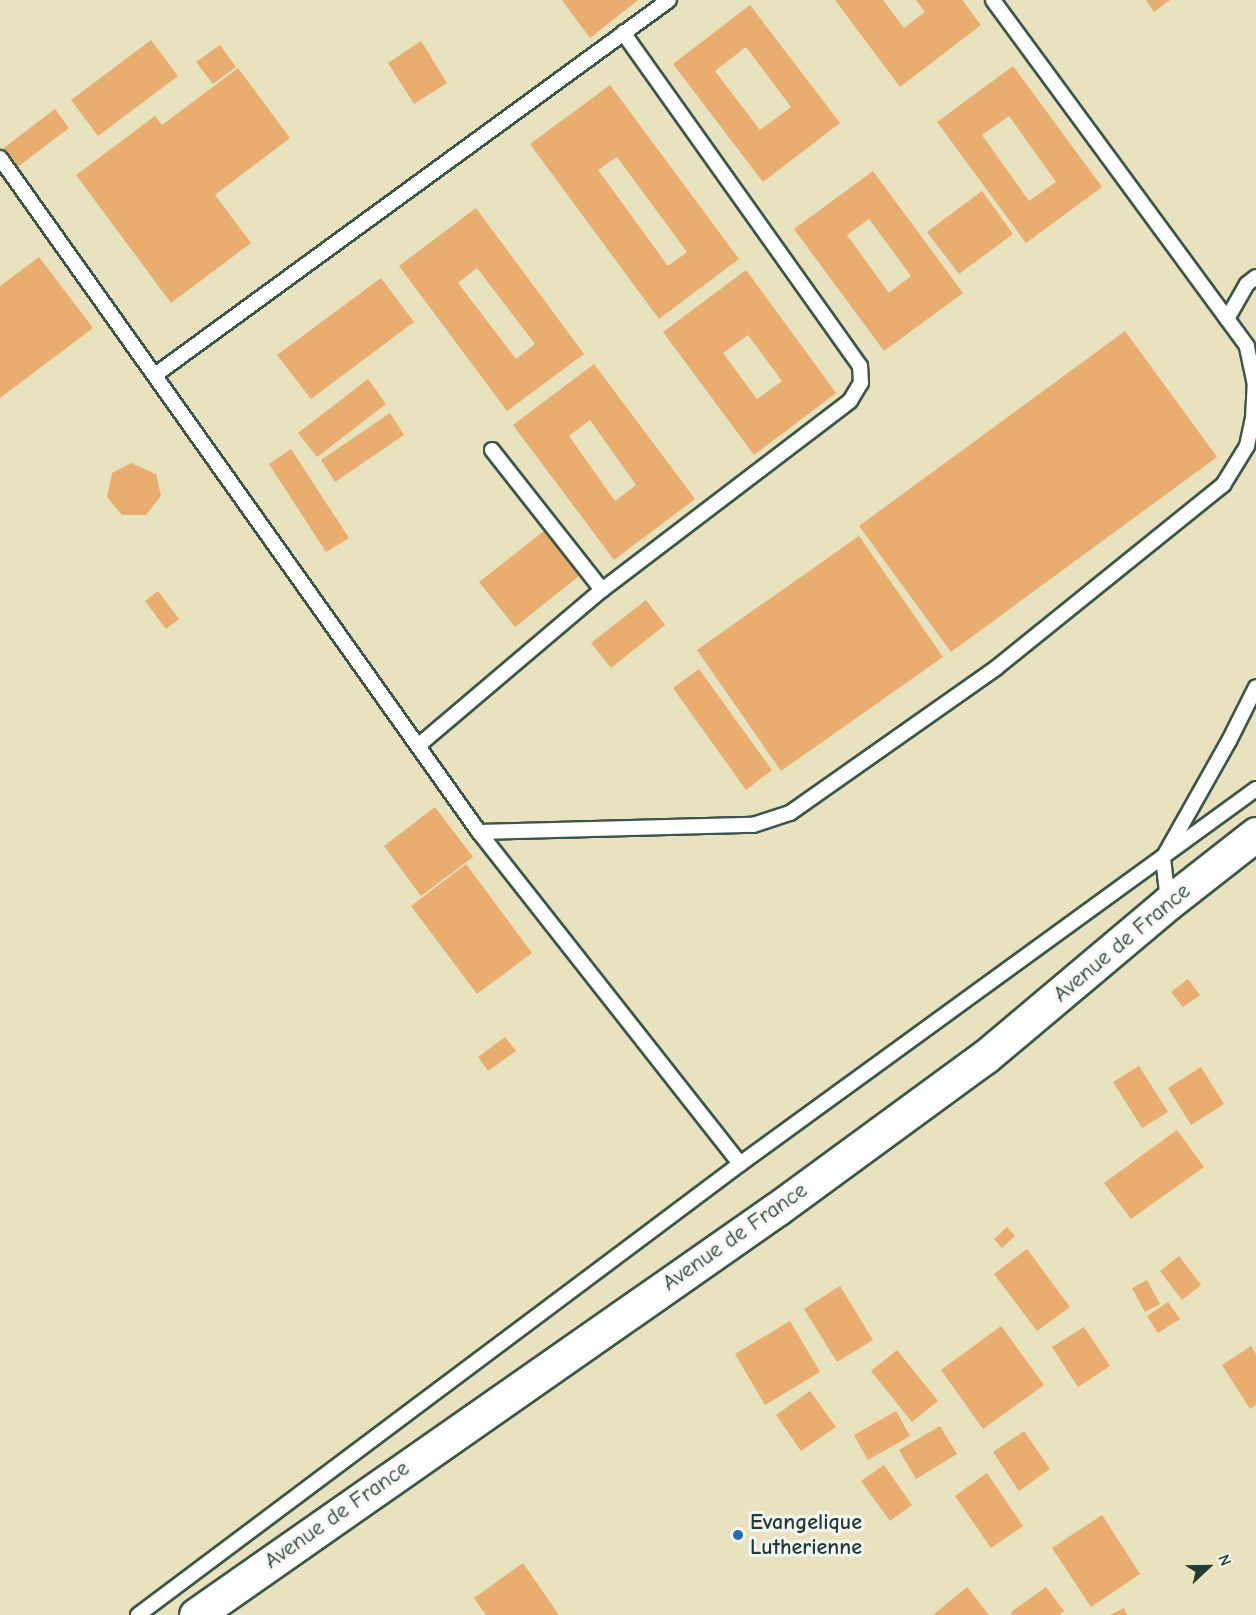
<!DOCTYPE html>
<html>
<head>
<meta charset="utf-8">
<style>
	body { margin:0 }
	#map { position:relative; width:1256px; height:1615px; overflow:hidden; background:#e9e2bf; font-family:"Comic Neue",sans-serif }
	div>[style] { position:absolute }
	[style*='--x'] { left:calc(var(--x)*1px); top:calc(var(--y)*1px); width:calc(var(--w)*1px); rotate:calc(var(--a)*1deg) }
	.building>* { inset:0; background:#e8ad6f }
	.roads { filter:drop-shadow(2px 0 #3d5649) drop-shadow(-2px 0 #3d5649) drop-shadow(0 2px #3d5649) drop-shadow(0 -2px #3d5649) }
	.lane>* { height:14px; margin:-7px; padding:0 7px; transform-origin:7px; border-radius:7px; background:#fff }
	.secondary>* { height:33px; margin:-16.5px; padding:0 16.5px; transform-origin:16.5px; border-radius:16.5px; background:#fff }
	.dots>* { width:16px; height:16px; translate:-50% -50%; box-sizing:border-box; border:3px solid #f6f6f2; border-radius:50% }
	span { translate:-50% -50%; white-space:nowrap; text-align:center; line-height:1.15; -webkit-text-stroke:6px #f6f6f2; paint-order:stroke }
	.street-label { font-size:22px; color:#1f3d34 }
	.poi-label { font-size:22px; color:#1f3d34; font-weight:700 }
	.left { translate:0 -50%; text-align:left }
	.north { position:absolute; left:1178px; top:1537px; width:60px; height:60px; -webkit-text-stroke:4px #f6f6f2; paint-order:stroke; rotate:68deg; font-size:16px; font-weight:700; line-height:24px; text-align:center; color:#1f3d34 }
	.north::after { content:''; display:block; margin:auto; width:21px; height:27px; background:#1f3d34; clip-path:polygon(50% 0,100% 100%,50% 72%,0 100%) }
</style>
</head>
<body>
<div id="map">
	<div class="building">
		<i style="clip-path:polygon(562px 0,638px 0,590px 38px)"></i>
		<i style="clip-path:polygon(835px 0,883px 0,904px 28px,925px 12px,916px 0,962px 0,981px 25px,900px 87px)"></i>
		<i style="clip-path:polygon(1146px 0,1170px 0,1154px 12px)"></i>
		<i style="clip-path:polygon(evenodd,750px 5px,840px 123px,763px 182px,673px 64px,750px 5px,746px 47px,791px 107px,760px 130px,715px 71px,746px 47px)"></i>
		<i style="clip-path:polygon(151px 40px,178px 76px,98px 136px,71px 100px)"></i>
		<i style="clip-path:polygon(421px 41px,447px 83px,414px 104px,388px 63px)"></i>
		<i style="clip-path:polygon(220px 45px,236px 67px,213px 84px,196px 62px)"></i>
		<i style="clip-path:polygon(evenodd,1013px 66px,1102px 187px,1026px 243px,937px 122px,1013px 66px,1009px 116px,1056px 182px,1029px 201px,982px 135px,1009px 116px)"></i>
		<i style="clip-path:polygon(238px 68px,290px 138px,215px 195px,251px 243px,171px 303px,76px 175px,155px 116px,162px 125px)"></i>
		<i style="clip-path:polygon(evenodd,610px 85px,739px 259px,659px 319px,530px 144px,610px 85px,617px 157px,687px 252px,668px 266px,598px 170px,617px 157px)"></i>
		<i style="clip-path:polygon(55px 109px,69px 128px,15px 169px,1px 150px)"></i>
		<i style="clip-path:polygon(evenodd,873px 171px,963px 293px,884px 351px,794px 229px,873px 171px,869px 219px,911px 276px,889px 293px,847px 235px,869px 219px)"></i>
		<i style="clip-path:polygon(982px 191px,1013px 234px,959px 274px,927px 232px)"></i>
		<i style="clip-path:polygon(evenodd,476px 208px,584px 354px,507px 411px,399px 266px,476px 208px,477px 268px,535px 344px,516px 359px,458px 283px,477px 268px)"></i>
		<i style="clip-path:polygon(39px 257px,93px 328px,0 398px,0 286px)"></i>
		<i style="clip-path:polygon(evenodd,746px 270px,836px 393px,754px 455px,663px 332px,746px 270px,748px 335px,782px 381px,757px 399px,723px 353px,748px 335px)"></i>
		<i style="clip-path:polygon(381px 278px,414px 322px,311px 399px,277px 355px)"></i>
		<i style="clip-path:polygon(1125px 331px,1217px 457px,951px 652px,859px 526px)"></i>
		<i style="clip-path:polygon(evenodd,594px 364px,695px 499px,614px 560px,513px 425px,594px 364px,590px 420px,636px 485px,615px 501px,569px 436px,590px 420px)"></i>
		<i style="clip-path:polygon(368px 379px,386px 404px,317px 457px,298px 433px)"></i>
		<i style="clip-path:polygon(390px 413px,404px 435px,335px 482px,321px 460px)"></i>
		<i style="clip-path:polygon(291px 449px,349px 538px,326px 552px,269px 464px)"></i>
		<i style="clip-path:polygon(131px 463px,156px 474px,161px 496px,146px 515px,122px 515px,107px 497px,112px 473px)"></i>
		<i style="clip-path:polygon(544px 531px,579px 576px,515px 627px,479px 582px)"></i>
		<i style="clip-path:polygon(859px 536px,943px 657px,781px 771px,697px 650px)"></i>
		<i style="clip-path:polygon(158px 591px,179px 619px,166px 629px,145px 601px)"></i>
		<i style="clip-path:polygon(646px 600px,665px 625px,611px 668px,591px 643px)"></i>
		<i style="clip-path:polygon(699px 669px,772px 770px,746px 790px,673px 688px)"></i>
		<i style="clip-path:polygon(435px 807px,473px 857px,421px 896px,384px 846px)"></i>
		<i style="clip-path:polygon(466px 864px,532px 953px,477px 994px,411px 906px)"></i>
		<i style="clip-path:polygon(1188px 979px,1200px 995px,1183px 1007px,1171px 992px)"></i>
		<i style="clip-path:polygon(505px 1037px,516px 1051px,488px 1071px,478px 1057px)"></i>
		<i style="clip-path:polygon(1139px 1066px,1168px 1112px,1142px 1128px,1113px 1082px)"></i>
		<i style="clip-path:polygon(1201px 1067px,1224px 1104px,1191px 1125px,1168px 1088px)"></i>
		<i style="clip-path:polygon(1177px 1130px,1204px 1167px,1131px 1219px,1104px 1183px)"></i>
		<i style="clip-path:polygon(1007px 1227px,1015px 1236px,1002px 1248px,994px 1239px)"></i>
		<i style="clip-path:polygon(1027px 1249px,1070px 1307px,1037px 1331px,994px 1274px)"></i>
		<i style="clip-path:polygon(1179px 1256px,1201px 1285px,1182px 1300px,1160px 1271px)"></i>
		<i style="clip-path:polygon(1147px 1280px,1160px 1304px,1145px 1312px,1132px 1288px)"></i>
		<i style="clip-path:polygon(840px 1286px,873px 1340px,837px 1362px,804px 1309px)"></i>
		<i style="clip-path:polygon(1168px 1302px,1180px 1319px,1158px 1333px,1147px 1316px)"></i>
		<i style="clip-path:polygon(790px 1321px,820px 1372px,765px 1405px,735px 1354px)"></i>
		<i style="clip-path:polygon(1001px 1326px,1044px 1385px,983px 1429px,941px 1370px)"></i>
		<i style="clip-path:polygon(1084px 1327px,1110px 1366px,1078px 1387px,1052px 1347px)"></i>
		<i style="clip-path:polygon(1251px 1346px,1256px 1354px,1256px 1405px,1250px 1409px,1222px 1365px)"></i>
		<i style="clip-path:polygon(897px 1350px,938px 1401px,912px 1422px,871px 1371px)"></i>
		<i style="clip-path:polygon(810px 1391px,836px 1427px,801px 1451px,776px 1415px)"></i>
		<i style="clip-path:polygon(896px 1411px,910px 1436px,868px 1460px,854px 1435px)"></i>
		<i style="clip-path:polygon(940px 1426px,957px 1454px,916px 1479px,899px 1450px)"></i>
		<i style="clip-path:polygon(1024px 1431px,1050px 1469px,1019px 1491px,993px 1452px)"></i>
		<i style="clip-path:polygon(884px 1465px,912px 1505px,890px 1521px,861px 1481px)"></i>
		<i style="clip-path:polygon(987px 1473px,1023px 1526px,991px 1548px,955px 1496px)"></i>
		<i style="clip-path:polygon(1102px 1515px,1140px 1574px,1091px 1607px,1052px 1548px)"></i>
		<i style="clip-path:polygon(523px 1563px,559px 1615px,486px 1615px,474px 1598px)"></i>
		<i style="clip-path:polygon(967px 1587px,989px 1615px,933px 1615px)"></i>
		<i style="clip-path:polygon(1046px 1587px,1064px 1611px,1059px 1615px,1013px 1615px,1011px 1612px)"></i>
		<i style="clip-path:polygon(1124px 1608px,1127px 1615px,1110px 1615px)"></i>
	</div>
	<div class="roads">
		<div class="lane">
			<i style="--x:0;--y:158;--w:827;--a:54.6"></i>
			<i style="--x:479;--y:832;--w:422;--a:51.8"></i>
			<i style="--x:1227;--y:319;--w:40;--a:-60.3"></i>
			<i style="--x:1247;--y:284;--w:11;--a:-38"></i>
			<i style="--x:155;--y:375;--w:636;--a:-36.11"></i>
			<i style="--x:492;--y:450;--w:178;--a:51.8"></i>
			<i style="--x:419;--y:745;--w:240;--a:-40.3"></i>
			<i style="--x:602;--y:590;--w:312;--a:-37.3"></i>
			<i style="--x:850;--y:401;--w:21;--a:-59"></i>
			<i style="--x:861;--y:383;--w:17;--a:-93"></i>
			<i style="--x:860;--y:366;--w:409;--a:-125.4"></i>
			<i style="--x:479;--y:832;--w:274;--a:-1.5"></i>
			<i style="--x:753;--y:825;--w:39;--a:-18"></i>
			<i style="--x:790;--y:813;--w:252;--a:-35.1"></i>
			<i style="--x:996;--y:668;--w:292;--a:-38.9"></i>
			<i style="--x:1223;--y:485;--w:46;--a:-58.4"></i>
			<i style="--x:1247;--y:446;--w:29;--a:-78"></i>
			<i style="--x:1253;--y:418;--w:33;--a:-87"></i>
			<i style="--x:1255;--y:385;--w:40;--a:-102"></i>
			<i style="--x:1247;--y:346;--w:429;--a:-126.3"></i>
			<i style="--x:1168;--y:901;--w:43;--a:-96.6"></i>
			<i style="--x:1163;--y:858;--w:134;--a:-60.6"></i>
			<i style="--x:1229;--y:741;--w:60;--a:-63.4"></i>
			<i style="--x:138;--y:1615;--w:752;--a:-36.84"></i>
			<i style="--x:740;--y:1164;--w:638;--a:-36.01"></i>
		</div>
		<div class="secondary">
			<i style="--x:196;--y:1615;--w:709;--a:-34.95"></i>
			<i style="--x:777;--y:1209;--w:258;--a:-36.2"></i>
			<i style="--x:985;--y:1057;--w:239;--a:-40.1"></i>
			<i style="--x:1168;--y:903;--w:112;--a:-38.1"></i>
		</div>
	</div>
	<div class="dots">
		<i style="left:738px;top:1535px;background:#1f6fb2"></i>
	</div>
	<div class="street-label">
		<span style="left:1122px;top:943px;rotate:-40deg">Avenue de France</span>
		<span style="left:735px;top:1237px;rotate:-35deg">Avenue de France</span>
		<span style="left:337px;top:1515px;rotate:-35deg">Avenue de France</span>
	</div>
	<div class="poi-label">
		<span class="left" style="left:750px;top:1535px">Evangelique<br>Lutherienne</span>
	</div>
	<div class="north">N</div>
</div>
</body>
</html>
